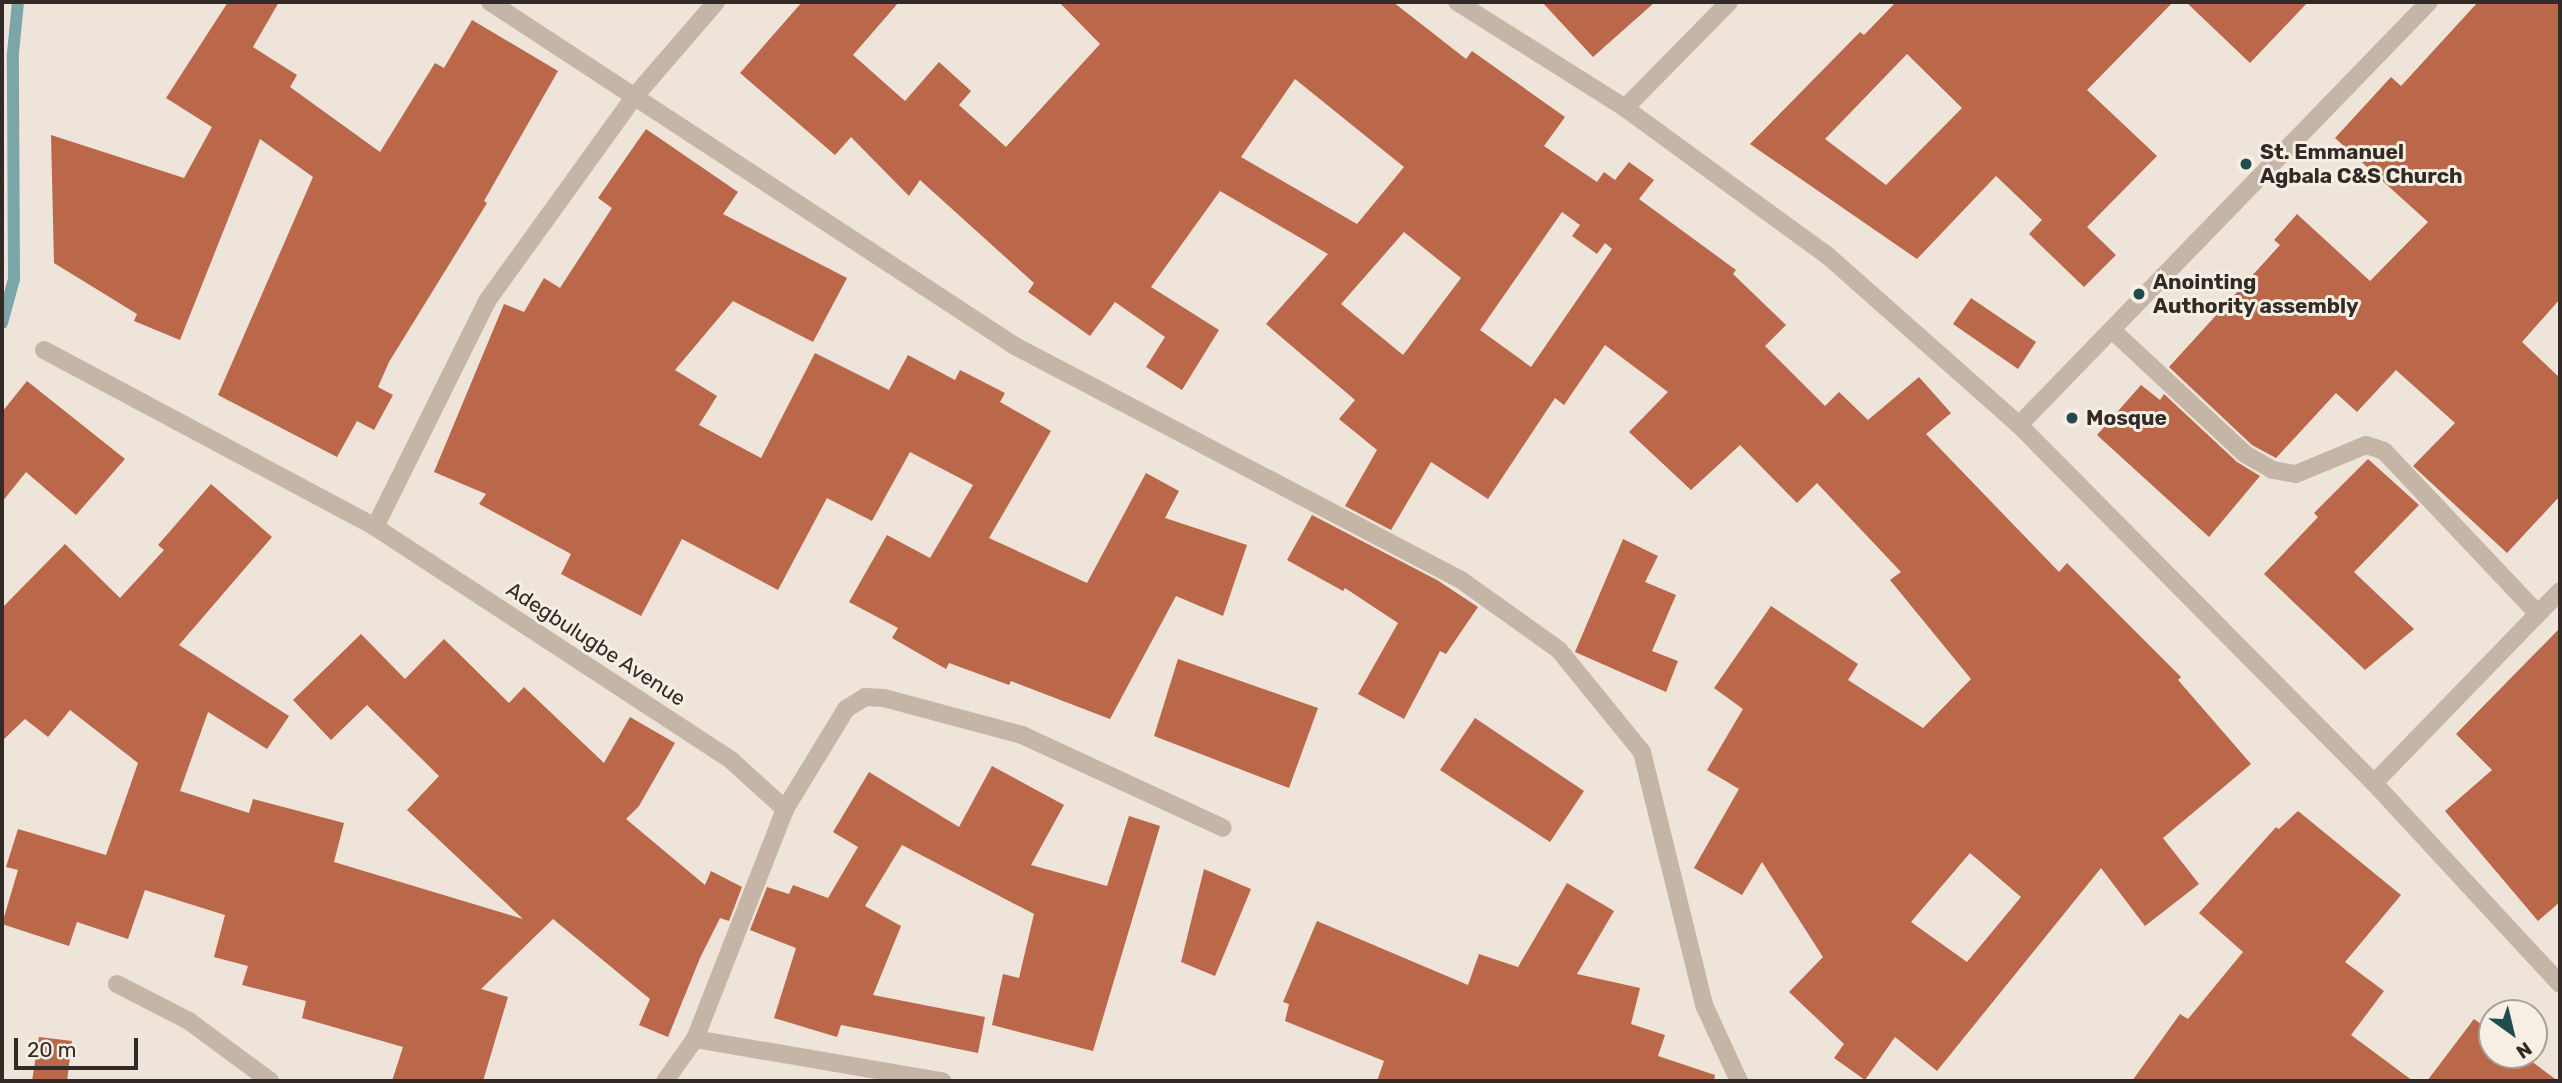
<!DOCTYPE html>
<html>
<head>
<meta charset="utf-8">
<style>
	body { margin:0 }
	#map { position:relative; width:2562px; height:1083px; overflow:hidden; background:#eee4d9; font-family:Rubik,sans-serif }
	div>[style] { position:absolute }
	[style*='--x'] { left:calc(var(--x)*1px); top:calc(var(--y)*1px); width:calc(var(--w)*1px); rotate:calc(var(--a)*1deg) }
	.stream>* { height:12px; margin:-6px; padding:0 6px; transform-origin:6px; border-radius:6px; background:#7ba6a9 }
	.building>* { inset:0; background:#bb674a }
	.minor>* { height:18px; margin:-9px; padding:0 9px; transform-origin:9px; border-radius:9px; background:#c5b5a6 }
	.dots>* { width:19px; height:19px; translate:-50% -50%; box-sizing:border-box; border:4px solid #f7efe4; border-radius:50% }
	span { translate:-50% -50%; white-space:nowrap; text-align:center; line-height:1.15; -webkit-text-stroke:6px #f7efe4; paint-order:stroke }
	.poi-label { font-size:21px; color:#322a26; font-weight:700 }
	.left { translate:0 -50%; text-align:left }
	.street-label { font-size:21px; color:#322a26 }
	.frame { position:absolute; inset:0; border:4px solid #322a26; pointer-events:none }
	.north { position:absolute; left:2478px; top:999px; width:70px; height:70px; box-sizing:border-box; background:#f7efe4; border:2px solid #a8a098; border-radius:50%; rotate:146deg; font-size:19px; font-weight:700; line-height:28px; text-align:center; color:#322a26 }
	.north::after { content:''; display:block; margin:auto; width:24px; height:32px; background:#204c4f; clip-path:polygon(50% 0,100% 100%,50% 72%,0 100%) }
	.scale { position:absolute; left:14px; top:1038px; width:124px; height:32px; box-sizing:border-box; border:4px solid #322a26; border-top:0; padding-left:9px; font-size:21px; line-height:24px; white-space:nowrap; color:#322a26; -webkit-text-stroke:5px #f7efe4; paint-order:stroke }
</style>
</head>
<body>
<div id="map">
	<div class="stream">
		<i style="--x:2;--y:323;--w:46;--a:-74.7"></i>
		<i style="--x:14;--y:279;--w:226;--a:-90.3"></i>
		<i style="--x:13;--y:53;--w:51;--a:-84.4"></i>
	</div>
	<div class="building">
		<i style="clip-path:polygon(228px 2px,279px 2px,253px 47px,297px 75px,290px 87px,380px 152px,435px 63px,444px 68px,472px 20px,558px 71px,484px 201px,487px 203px,389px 362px,378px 387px,393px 395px,374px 430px,357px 421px,337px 457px,218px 395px,313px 177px,260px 139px,180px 340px,134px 321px,137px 314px,54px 263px,51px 135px,184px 178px,212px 127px,166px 98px)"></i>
		<i style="clip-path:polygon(evenodd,802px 2px,899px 2px,853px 55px,905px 101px,939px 62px,971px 91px,959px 105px,1006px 147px,1100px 44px,1059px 2px,1393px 2px,1466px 59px,1472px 51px,1565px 117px,1544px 146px,1597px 182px,1604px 172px,1615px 180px,1629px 162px,1654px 180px,1639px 199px,1736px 270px,1733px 274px,1786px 325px,1765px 346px,1825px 406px,1839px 392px,1868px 420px,1919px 377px,1951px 413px,1926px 434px,2059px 572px,2067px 563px,2181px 677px,2178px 680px,2251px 764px,2163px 838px,2199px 884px,2145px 926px,2101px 868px,1937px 1071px,1895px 1037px,1865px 1080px,1834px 1058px,1844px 1044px,1789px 992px,1823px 957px,1762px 862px,1742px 895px,1694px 868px,1739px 789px,1707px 770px,1743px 709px,1714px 688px,1771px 606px,1858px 664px,1848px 680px,1923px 728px,1971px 679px,1890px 580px,1901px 572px,1817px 483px,1797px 503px,1740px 445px,1691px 490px,1629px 432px,1668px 392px,1605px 345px,1564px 405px,1555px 398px,1488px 499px,1431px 462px,1391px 530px,1345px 506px,1377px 450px,1339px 419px,1355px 400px,1266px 324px,1328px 254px,1220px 191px,1151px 287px,1219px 330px,1182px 390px,1146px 367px,1165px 337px,1115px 302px,1090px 336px,1028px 292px,1034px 283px,920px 180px,909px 196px,851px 137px,835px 155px,740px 73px,802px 2px,1295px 79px,1404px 167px,1357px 224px,1241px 157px,1295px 79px,802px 2px,1562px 212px,1580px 225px,1572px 236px,1597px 254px,1605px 243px,1612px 249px,1531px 367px,1480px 330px,1562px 212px,802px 2px,1404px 232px,1461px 278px,1403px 355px,1341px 304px,1404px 232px,802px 2px,1970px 853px,2021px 897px,1967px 962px,1911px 922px,1970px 853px)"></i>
		<i style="clip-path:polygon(1542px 2px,1655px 2px,1593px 57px)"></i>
		<i style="clip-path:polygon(evenodd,1896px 2px,2173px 2px,2087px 90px,2157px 156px,2087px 227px,2116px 255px,2084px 287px,2029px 234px,2042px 220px,1996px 176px,1917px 259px,1750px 144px,1860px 32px,1864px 35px,1896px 2px,1907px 54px,1962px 108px,1886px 185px,1825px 139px,1907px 54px)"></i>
		<i style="clip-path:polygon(2186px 2px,2308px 2px,2250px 63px)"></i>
		<i style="clip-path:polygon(2478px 2px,2560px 2px,2560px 299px,2522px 342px,2560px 378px,2560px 496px,2507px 553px,2413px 466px,2455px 423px,2396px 370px,2357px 412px,2336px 393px,2276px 458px,2252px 445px,2169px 367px,2280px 245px,2274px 240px,2297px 214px,2370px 281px,2428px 222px,2335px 138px,2391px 77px,2401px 86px)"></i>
		<i style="clip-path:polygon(646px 129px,738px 192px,723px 214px,847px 278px,813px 342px,733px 301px,675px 370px,717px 396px,699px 425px,761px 458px,815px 353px,889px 390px,908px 355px,955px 380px,960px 370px,1005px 393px,1000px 402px,1051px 431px,989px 538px,1087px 583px,1146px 473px,1179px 491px,1165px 518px,1247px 545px,1223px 616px,1176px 596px,1110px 719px,1011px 681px,1009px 685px,949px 663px,946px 669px,892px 638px,898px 628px,849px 602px,887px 535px,930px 558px,973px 485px,910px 452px,872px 521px,827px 498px,778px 590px,682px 539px,641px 616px,561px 574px,571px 554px,479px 504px,486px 494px,434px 472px,504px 304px,524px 312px,544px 278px,560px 288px,612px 208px,598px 198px)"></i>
		<i style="clip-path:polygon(1971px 298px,2036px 342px,2018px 369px,1953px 324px)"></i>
		<i style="clip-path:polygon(27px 381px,125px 459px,76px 515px,26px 472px,2px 502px,2px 412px)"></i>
		<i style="clip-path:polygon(2141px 385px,2160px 400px,2164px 394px,2237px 462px,2260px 476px,2209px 537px,2097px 435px)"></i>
		<i style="clip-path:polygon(2368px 459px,2419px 505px,2354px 572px,2414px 629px,2365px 670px,2264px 574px,2318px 517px,2314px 513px)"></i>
		<i style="clip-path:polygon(211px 484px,272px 537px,179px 645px,289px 716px,267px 749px,208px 712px,180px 791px,249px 813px,253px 799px,344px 823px,334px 862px,523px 919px,407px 810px,439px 776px,367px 705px,331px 740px,293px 700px,361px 634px,405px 679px,444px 639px,509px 703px,524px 687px,604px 763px,630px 717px,675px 743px,639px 806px,626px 819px,705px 885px,711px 871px,742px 887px,729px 921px,720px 918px,700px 958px,668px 1037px,639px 1025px,650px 999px,553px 919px,481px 989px,508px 997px,483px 1081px,392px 1081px,403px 1047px,302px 1018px,306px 1001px,242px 985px,248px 966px,214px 957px,225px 915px,145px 890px,128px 939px,77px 922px,69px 946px,2px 924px,18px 870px,6px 867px,18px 829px,106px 855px,138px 763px,70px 710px,48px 737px,25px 719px,2px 741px,2px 608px,65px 544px,120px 598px,164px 550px,158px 545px)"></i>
		<i style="clip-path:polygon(1312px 515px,1437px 580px,1478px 607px,1446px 654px,1440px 651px,1404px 719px,1358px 694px,1398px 623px,1345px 588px,1343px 591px,1287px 560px)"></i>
		<i style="clip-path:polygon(1623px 539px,1658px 556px,1645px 582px,1676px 595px,1652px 651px,1678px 661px,1666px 692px,1575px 652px)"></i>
		<i style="clip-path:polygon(2560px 628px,2560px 902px,2538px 921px,2445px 811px,2492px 770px,2456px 734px)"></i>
		<i style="clip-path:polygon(1178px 659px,1318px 708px,1289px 788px,1154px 736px)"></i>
		<i style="clip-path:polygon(1475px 718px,1584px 791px,1550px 842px,1440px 770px)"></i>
		<i style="clip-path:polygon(992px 766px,1064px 805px,1031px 865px,1107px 886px,1129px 816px,1160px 826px,1093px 1051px,992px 1025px,1003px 974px,1019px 978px,1034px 914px,902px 845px,865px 906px,901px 926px,873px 995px,985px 1017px,978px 1053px,841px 1025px,837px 1037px,774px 1018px,796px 948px,750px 930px,767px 887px,789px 894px,793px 885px,828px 898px,858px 847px,833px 832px,869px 772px,959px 827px)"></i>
		<i style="clip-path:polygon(2298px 811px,2401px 895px,2345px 962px,2384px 991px,2351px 1035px,2413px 1081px,2132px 1081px,2180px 1014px,2188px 1019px,2243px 952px,2199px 913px,2276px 827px,2279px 829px)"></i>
		<i style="clip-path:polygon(1204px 869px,1251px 889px,1215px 976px,1181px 962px)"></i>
		<i style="clip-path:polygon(1567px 883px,1614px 911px,1577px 974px,1640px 988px,1631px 1024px,1665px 1035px,1658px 1056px,1715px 1075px,1714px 1081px,1377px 1081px,1384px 1061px,1285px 1021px,1289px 1004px,1283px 1002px,1317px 921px,1468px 985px,1479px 954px,1518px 967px)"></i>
		<i style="clip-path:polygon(2474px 1019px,2492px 1032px,2492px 1055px,2523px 1055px,2558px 1081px,2427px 1081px)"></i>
		<i style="clip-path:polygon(39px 1037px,72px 1041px,67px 1081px,32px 1081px)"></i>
	</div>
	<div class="minor">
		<i style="--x:490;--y:2;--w:628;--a:33.23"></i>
		<i style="--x:1015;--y:346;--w:504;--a:27.68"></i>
		<i style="--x:1461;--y:580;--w:120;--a:35.5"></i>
		<i style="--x:1559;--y:650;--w:132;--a:50.9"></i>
		<i style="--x:1642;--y:752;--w:260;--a:76.2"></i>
		<i style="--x:1704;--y:1005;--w:84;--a:65.3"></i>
		<i style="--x:1457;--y:2;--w:199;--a:32.2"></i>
		<i style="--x:1625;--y:108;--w:251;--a:36.1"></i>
		<i style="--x:1828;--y:256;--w:255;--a:41.5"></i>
		<i style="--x:2019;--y:425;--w:504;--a:45.24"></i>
		<i style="--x:2374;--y:783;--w:274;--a:47.2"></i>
		<i style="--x:1625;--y:108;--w:148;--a:-45.5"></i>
		<i style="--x:2112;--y:330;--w:182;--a:43"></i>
		<i style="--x:2245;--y:454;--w:32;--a:30"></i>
		<i style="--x:2273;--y:470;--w:23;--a:10"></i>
		<i style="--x:2296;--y:474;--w:76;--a:-22.5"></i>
		<i style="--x:2366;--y:445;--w:19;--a:18"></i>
		<i style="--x:2384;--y:451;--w:221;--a:46.6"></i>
		<i style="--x:44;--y:350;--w:375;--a:28.1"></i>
		<i style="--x:375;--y:527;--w:427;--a:33.2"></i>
		<i style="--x:732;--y:761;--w:72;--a:42.2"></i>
		<i style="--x:2019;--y:425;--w:589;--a:-45.89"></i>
		<i style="--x:375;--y:527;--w:252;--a:-63.6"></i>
		<i style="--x:487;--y:301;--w:253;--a:-54.2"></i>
		<i style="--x:635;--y:96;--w:124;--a:-49.2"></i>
		<i style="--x:2374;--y:783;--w:267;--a:-45.9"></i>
		<i style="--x:117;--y:984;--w:81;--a:27.2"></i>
		<i style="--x:189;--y:1021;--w:101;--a:36.5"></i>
		<i style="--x:695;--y:1039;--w:251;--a:9.7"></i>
		<i style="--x:665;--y:1081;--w:52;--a:-54.5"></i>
		<i style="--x:695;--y:1039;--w:247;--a:-68.6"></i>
		<i style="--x:785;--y:809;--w:117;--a:-58.6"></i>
		<i style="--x:846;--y:709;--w:22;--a:-32"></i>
		<i style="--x:865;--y:697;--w:19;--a:3"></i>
		<i style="--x:884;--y:698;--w:143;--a:15"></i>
		<i style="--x:1022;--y:735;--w:221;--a:24.8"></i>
	</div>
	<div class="dots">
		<i style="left:2246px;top:164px;background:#204c4f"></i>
		<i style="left:2139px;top:294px;background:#204c4f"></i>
		<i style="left:2072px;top:418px;background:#204c4f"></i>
	</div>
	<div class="poi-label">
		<span class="left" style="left:2260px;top:164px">St. Emmanuel<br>Agbala C&amp;S Church</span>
		<span class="left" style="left:2153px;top:294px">Anointing<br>Authority assembly</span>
		<span class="left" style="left:2086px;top:418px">Mosque</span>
	</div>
	<div class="street-label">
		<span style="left:596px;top:644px;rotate:33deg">Adegbulugbe Avenue</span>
	</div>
	<div class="frame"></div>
	<div class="north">N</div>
	<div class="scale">20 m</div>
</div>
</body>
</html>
